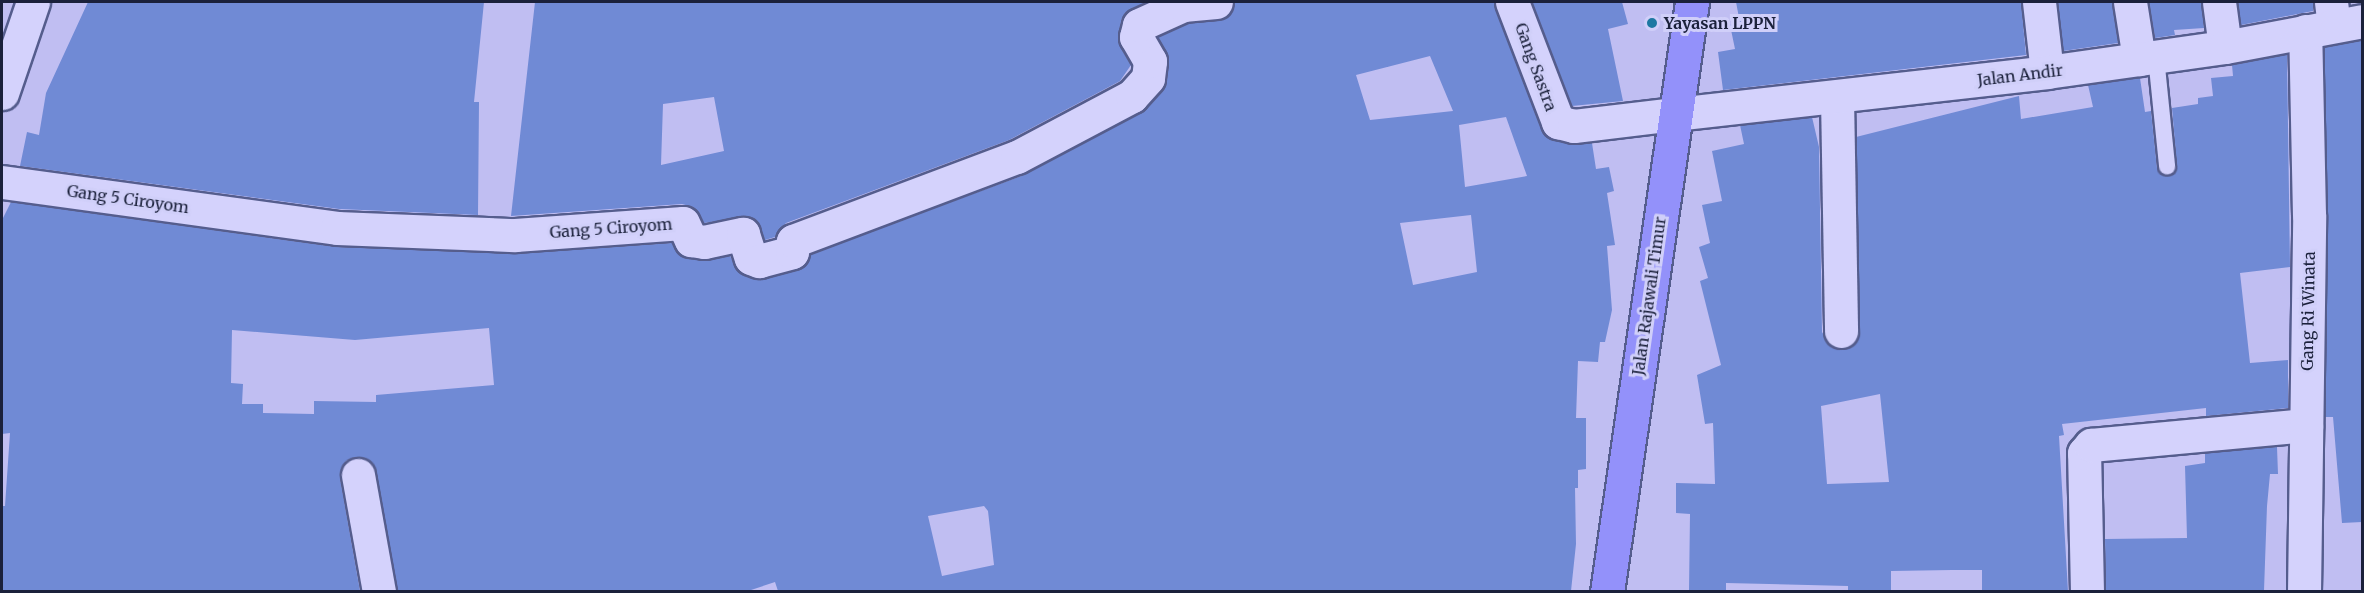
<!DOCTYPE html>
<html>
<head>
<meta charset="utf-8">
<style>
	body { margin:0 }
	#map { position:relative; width:2364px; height:593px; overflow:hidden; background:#c0bef2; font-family:Merriweather,serif }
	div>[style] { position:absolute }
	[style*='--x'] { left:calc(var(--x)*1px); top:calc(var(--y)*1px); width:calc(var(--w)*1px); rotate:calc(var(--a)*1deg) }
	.building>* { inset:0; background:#708ad5 }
	.roads { filter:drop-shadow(2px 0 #555d8d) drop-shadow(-2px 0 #555d8d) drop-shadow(0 2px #555d8d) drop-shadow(0 -2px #555d8d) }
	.service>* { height:16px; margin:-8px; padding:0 8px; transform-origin:8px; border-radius:8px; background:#d4d2fc }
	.minor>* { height:33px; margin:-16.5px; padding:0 16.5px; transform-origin:16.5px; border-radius:16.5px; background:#d4d2fc }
	.tertiary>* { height:33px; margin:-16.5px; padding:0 16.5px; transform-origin:16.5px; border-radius:16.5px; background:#d4d2fc }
	.secondary>* { height:33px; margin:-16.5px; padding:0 16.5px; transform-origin:16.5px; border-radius:16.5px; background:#d4d2fc }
	.primary>* { height:33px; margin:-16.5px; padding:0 16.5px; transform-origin:16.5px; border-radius:16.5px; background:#9391fa }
	.dots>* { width:16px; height:16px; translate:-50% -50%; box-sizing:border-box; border:3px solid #d0cff9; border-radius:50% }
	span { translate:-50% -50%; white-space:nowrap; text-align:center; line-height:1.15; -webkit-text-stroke:6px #d0cff9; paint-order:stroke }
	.poi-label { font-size:16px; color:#1b213b; font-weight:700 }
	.left { translate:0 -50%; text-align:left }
	.street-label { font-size:16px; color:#1b213b }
	.frame { position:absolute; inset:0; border:3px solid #1b213b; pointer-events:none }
</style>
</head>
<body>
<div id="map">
	<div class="building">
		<i style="clip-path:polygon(88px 2px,484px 2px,474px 102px,479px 102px,478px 215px,339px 209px,20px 166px,27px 132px,39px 135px,46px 93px)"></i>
		<i style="clip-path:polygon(evenodd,535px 2px,1145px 2px,1125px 13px,1121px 20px,1120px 46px,1131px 65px,1120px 81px,1009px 140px,786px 223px,775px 237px,765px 240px,756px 221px,749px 216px,704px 223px,693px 207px,682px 204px,511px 216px,535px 2px,714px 97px,724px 151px,661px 165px,663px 104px,714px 97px)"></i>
		<i style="clip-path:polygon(evenodd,1235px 2px,1494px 2px,1545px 136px,1569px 144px,1592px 143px,1596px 169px,1609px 167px,1614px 191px,1607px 193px,1615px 245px,1607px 246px,1612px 310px,1605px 342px,1600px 342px,1598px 362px,1578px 361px,1576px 418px,1586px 418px,1586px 469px,1578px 470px,1578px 488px,1575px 488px,1576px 544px,1571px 591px,778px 591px,775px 582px,748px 591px,397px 591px,376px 472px,372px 463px,355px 457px,346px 461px,340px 478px,360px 591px,2px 591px,2px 506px,5px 506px,10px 433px,2px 434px,2px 220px,11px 202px,336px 247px,514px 254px,672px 243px,679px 255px,688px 259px,707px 260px,730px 256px,738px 271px,764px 279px,798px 270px,810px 254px,1024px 175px,1141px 113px,1167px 80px,1169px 62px,1158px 37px,1188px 23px,1226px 18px,1235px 2px,1430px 56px,1453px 111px,1370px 120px,1356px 75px,1430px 56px,1235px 2px,1506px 117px,1527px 176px,1465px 187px,1459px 125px,1506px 117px,1235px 2px,1471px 215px,1477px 272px,1413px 285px,1400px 223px,1471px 215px,1235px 2px,489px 328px,494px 385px,376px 395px,376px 402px,314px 401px,314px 414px,263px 413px,263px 404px,242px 404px,243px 384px,231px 383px,232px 330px,355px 340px,489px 328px,1235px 2px,984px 506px,988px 511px,994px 565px,942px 576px,928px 516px,984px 506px)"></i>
		<i style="clip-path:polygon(1532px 2px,1622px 2px,1628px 24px,1608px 29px,1623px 101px,1572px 106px)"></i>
		<i style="clip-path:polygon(1736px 2px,2021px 2px,2026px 55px,1723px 90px,1718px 52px,1735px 49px,1730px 25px,1740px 23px)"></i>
		<i style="clip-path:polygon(2058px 2px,2112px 2px,2118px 43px,2063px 51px)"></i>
		<i style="clip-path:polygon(2149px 2px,2201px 2px,2204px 28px,2174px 30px,2175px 35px,2155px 38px)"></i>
		<i style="clip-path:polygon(2238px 2px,2313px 2px,2313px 11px,2241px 25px)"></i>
		<i style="clip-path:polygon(2362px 40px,2362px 522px,2342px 523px,2333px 417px,2325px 417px,2328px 215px,2324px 47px)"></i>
		<i style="clip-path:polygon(evenodd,2287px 54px,2290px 267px,2240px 273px,2250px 363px,2288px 360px,2288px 408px,2206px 416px,2206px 408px,2062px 424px,2064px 435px,2059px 436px,2068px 591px,1982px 591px,1982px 570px,1952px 570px,1891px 571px,1891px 591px,1848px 591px,1848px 586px,1726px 583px,1726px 591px,1689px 591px,1690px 514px,1676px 513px,1676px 483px,1715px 484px,1713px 423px,1705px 424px,1697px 375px,1721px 365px,1700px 281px,1708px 278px,1699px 247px,1710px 243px,1702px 205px,1722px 201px,1712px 151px,1744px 144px,1740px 125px,1812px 117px,1819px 147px,1822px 332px,1831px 347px,1842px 350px,1857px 341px,1860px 331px,1856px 137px,2019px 96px,2021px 119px,2093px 107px,2088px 85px,2140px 78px,2145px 112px,2151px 111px,2157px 168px,2169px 176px,2177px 166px,2172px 108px,2198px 104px,2198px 98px,2213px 96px,2211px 78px,2233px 76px,2232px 65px,2287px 54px,1880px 394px,1889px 482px,1827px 484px,1821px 406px,1880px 394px)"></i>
		<i style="clip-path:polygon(2277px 447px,2278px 474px,2270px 474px,2267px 506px,2264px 591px,2106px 591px,2105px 539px,2187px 538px,2185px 466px,2205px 463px,2205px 453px)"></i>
	</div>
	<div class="roads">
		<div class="service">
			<i style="--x:2156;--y:57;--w:110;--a:84.2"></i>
		</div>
		<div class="minor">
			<i style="--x:1512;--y:2;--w:129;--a:69"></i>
			<i style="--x:1558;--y:122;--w:16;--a:14"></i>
			<i style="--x:1574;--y:126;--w:102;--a:-6.8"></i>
			<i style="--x:2039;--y:2;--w:70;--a:83.5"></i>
			<i style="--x:2130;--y:2;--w:58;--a:81"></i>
			<i style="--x:2219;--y:2;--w:45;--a:82.4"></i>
			<i style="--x:2331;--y:2;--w:24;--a:83"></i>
			<i style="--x:1837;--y:97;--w:234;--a:89"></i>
			<i style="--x:2;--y:182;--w:338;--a:7.8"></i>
			<i style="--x:337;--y:228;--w:178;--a:2.3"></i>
			<i style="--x:515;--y:235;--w:168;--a:-4.1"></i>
			<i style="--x:683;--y:223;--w:19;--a:65"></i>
			<i style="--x:691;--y:240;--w:13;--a:9"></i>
			<i style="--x:704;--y:242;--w:40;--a:-12"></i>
			<i style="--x:743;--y:234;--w:25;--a:72"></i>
			<i style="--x:751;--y:258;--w:9;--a:21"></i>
			<i style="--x:759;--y:261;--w:34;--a:-15"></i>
			<i style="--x:792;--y:252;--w:11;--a:-85"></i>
			<i style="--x:793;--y:241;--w:239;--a:-20.6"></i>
			<i style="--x:1017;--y:157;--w:130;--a:-27.9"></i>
			<i style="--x:1132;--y:96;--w:24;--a:-48"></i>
			<i style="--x:1148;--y:78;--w:17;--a:-83"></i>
			<i style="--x:1150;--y:61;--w:28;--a:-120"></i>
			<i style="--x:1136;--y:37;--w:12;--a:-76"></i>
			<i style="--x:1139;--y:25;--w:48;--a:-24.4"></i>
			<i style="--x:1183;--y:5;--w:33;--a:-5"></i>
			<i style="--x:358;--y:475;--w:119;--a:79.8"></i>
			<i style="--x:2087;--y:592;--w:139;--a:-91.2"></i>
			<i style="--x:2084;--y:453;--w:11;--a:-49"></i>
			<i style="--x:2091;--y:445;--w:216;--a:-5.3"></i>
			<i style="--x:2304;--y:592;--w:377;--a:-89.2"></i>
			<i style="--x:2309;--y:215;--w:184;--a:-91.2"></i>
		</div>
		<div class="tertiary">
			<i style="--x:1675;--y:114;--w:374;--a:-6.4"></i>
			<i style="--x:2047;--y:72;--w:180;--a:-8"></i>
			<i style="--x:2225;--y:47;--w:139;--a:-10.7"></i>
		</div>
		<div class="secondary">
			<i style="--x:2;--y:93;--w:96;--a:-71.2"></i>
		</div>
		<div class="primary">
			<i style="--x:1607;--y:592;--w:596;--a:-81.8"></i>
		</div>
	</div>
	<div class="dots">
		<i style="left:1652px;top:23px;background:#1e78a2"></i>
	</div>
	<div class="poi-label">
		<span class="left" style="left:1664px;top:23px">Yayasan LPPN</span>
	</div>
	<div class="street-label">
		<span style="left:1536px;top:67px;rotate:70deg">Gang Sastra</span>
		<span style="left:2020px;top:75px;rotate:-7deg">Jalan Andir</span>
		<span style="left:128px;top:199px;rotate:8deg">Gang 5 Ciroyom</span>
		<span style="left:611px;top:228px;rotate:-4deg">Gang 5 Ciroyom</span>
		<span style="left:1649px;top:296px;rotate:-82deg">Jalan Rajawali Timur</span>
		<span style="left:2308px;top:311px;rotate:-89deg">Gang Ri Winata</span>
	</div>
	<div class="frame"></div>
</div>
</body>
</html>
